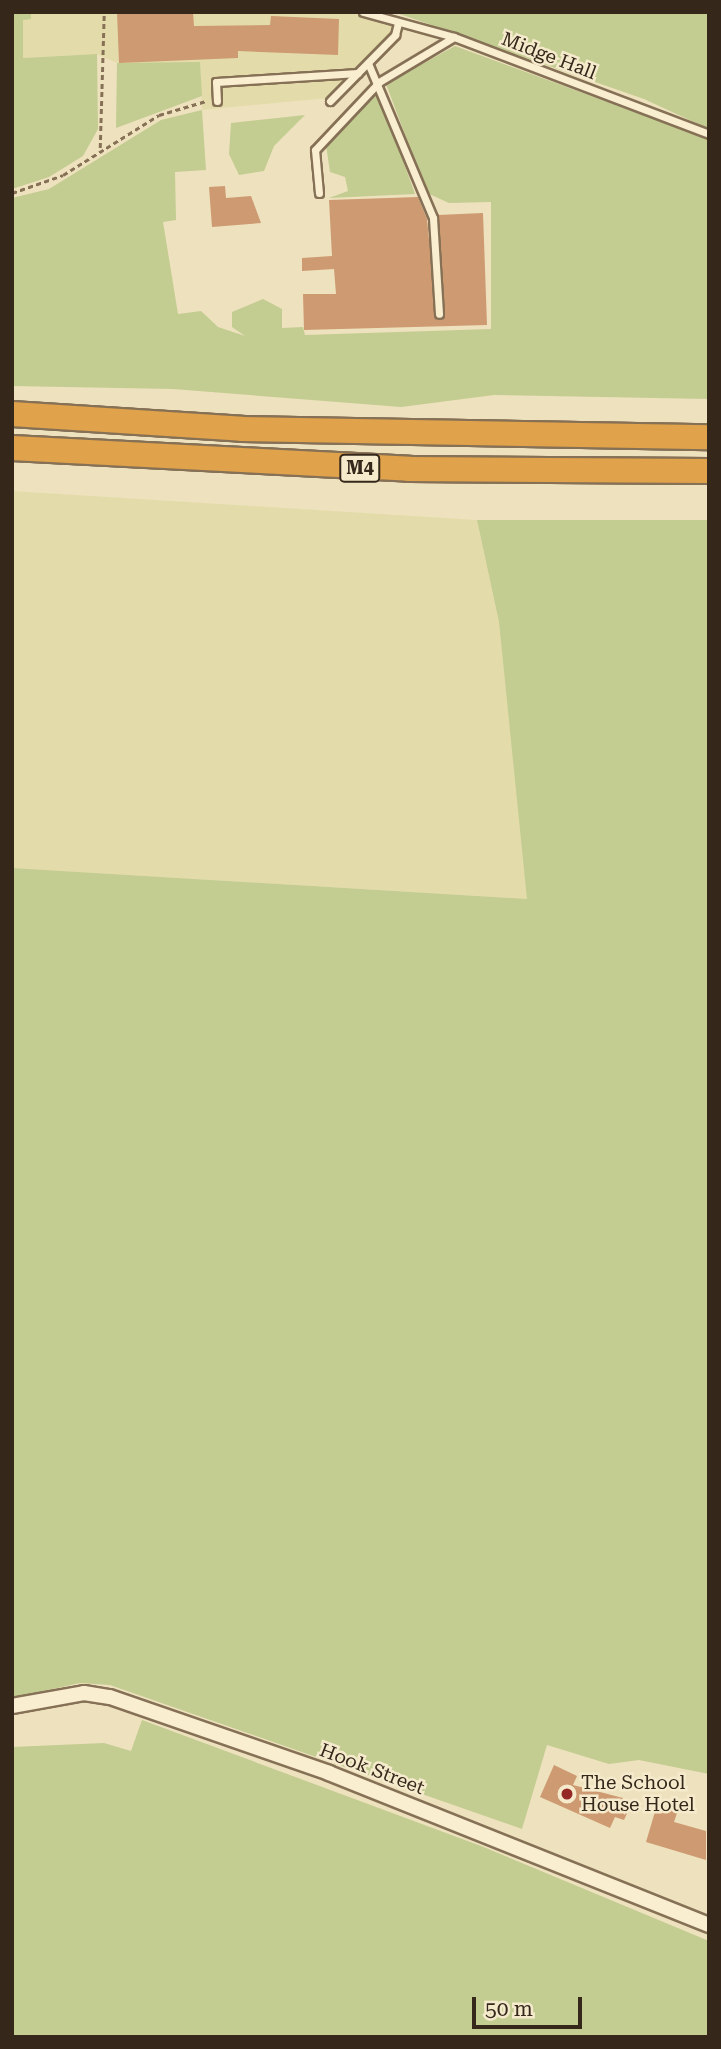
<!DOCTYPE html>
<html>
<head>
<meta charset="utf-8">
<style>
	body { margin:0 }
	#map { position:relative; width:721px; height:2049px; overflow:hidden; background:#eee1bd; font-family:"Roboto Serif",serif }
	div>[style] { position:absolute }
	[style*='--x'] { left:calc(var(--x)*1px); top:calc(var(--y)*1px); width:calc(var(--w)*1px); rotate:calc(var(--a)*1deg) }
	.farmland>* { inset:0; background:#e3dcaa }
	.green>* { inset:0; background:#c3cc91 }
	.building>* { inset:0; background:#cd9a72 }
	.path>* { height:2.5px; margin-top:-1.25px; transform-origin:0; background:repeating-linear-gradient(90deg,#867156 0 5px,transparent 0 8.5px) }
	.roads { filter:drop-shadow(2px 0 #867156) drop-shadow(-2px 0 #867156) drop-shadow(0 2px #867156) drop-shadow(0 -2px #867156) }
	.lane>* { height:7px; margin:-3.5px; padding:0 3.5px; transform-origin:3.5px; border-radius:3.5px; background:#f9eed0 }
	.street>* { height:14px; margin:-7px; padding:0 7px; transform-origin:7px; border-radius:7px; background:#f9eed0 }
	.highway>* { height:24px; margin:-12px; padding:0 12px; transform-origin:12px; border-radius:12px; background:#e0a24a }
	.dots>* { width:19px; height:19px; translate:-50% -50%; box-sizing:border-box; border:4px solid #f5ebcc; border-radius:50% }
	span { translate:-50% -50%; white-space:nowrap; text-align:center; line-height:1.15; -webkit-text-stroke:5px #f5ebcc; paint-order:stroke }
	.shield-label span { padding:2px 5px; background:#f5ebcc; border:2px solid; border-radius:5px; -webkit-text-stroke-width:0 }
	.shield-label { font-size:18px; color:#35281b; font-weight:700 }
	.street-label { font-size:19px; color:#35281b }
	.poi-label { font-size:19px; color:#35281b }
	.left { translate:0 -50%; text-align:left }
	.frame { position:absolute; inset:0; border:14px solid #35281b; pointer-events:none }
	.scale { position:absolute; left:472px; top:1997px; width:110px; height:32px; box-sizing:border-box; border:4px solid #35281b; border-top:0; padding-left:9px; font-size:21px; line-height:24px; white-space:nowrap; color:#35281b; -webkit-text-stroke:5px #f5ebcc; paint-order:stroke }
</style>
</head>
<body>
<div id="map">
	<div class="farmland">
		<i style="clip-path:polygon(31px 12px,394px 12px,391px 36px,328px 98px,202px 110px,200px 62px,122px 65px,97px 54px,22px 58px,23px 19px,31px 19px)"></i>
		<i style="clip-path:polygon(12px 491px,477px 520px,499px 622px,528px 899px,12px 868px)"></i>
	</div>
	<div class="green">
		<i style="clip-path:polygon(12px 12px,31px 12px,31px 19px,23px 20px,23px 58px,97px 54px,98px 129px,83px 156px,49px 177px,12px 189px)"></i>
		<i style="clip-path:polygon(394px 12px,709px 12px,709px 129px,644px 99px)"></i>
		<i style="clip-path:polygon(455px 46px,709px 139px,709px 399px,494px 395px,401px 407px,173px 389px,12px 386px,12px 198px,49px 189px,161px 120px,202px 110px,206px 170px,175px 172px,176px 220px,163px 222px,178px 314px,201px 311px,218px 327px,245px 336px,232px 327px,232px 312px,263px 299px,282px 309px,282px 328px,303px 327px,305px 335px,491px 329px,491px 202px,449px 203px,427px 193px,386px 84px)"></i>
		<i style="clip-path:polygon(200px 62px,202px 96px,116px 128px,117px 63px)"></i>
		<i style="clip-path:polygon(378px 91px,415px 194px,329px 198px,348px 191px,345px 177px,330px 172px,326px 145px)"></i>
		<i style="clip-path:polygon(305px 115px,274px 146px,264px 171px,239px 175px,229px 154px,231px 123px)"></i>
		<i style="clip-path:polygon(477px 520px,709px 520px,709px 1774px,639px 1760px,609px 1764px,547px 1745px,522px 1829px,110px 1685px,80px 1683px,12px 1698px,12px 868px,527px 899px,499px 622px)"></i>
		<i style="clip-path:polygon(142px 1720px,481px 1846px,709px 1941px,709px 2037px,12px 2037px,12px 1747px,104px 1743px,131px 1751px)"></i>
	</div>
	<div class="building">
		<i style="clip-path:polygon(117px 12px,193px 12px,194px 26px,270px 25px,271px 16px,339px 19px,338px 55px,238px 51px,238px 58px,119px 63px)"></i>
		<i style="clip-path:polygon(225px 186px,226px 198px,251px 196px,261px 223px,212px 227px,209px 187px)"></i>
		<i style="clip-path:polygon(418px 197px,427px 219px,437px 320px,445px 314px,438px 215px,483px 213px,487px 325px,304px 330px,303px 294px,336px 294px,334px 269px,302px 271px,302px 258px,332px 256px,329px 200px)"></i>
		<i style="clip-path:polygon(554px 1765px,577px 1776px,573px 1785px,623px 1798px,620px 1805px,629px 1809px,624px 1820px,615px 1817px,610px 1828px,540px 1797px)"></i>
		<i style="clip-path:polygon(657px 1805px,678px 1810px,674px 1822px,706px 1831px,706px 1860px,646px 1842px)"></i>
	</div>
	<div class="path">
		<i style="--x:100;--y:148;--w:136;--a:-88.3"></i>
		<i style="--x:12;--y:193;--w:54;--a:-19.4"></i>
		<i style="--x:63;--y:175;--w:113;--a:-32"></i>
		<i style="--x:159;--y:115;--w:49;--a:-16.6"></i>
	</div>
	<div class="roads">
		<div class="lane">
			<i style="--x:363;--y:12;--w:94;--a:15.4"></i>
			<i style="--x:454;--y:37;--w:273;--a:20.8"></i>
			<i style="--x:368;--y:63;--w:168;--a:67.2"></i>
			<i style="--x:433;--y:218;--w:96;--a:86.4"></i>
			<i style="--x:217;--y:101;--w:19;--a:-93"></i>
			<i style="--x:216;--y:82;--w:142;--a:-3.6"></i>
			<i style="--x:330;--y:101;--w:93;--a:-45.4"></i>
			<i style="--x:395;--y:35;--w:12;--a:-76"></i>
			<i style="--x:319;--y:193;--w:43;--a:-95.3"></i>
			<i style="--x:315;--y:150;--w:93;--a:-46.7"></i>
			<i style="--x:379;--y:82;--w:87;--a:-31"></i>
		</div>
		<div class="street">
			<i style="--x:12;--y:1706;--w:73;--a:-10.2"></i>
			<i style="--x:84;--y:1693;--w:26;--a:9"></i>
			<i style="--x:110;--y:1697;--w:232;--a:19.1"></i>
			<i style="--x:329;--y:1773;--w:409;--a:21.8"></i>
		</div>
		<div class="highway">
			<i style="--x:12;--y:414;--w:230;--a:3.7"></i>
			<i style="--x:242;--y:429;--w:467;--a:1"></i>
			<i style="--x:12;--y:448;--w:398;--a:3"></i>
			<i style="--x:409;--y:469;--w:300;--a:0.4"></i>
		</div>
	</div>
	<div class="dots">
		<i style="left:567px;top:1794px;background:#952825"></i>
	</div>
	<div class="shield-label">
		<span style="left:360px;top:468px">M4</span>
	</div>
	<div class="street-label">
		<span style="left:549px;top:56px;rotate:21deg">Midge Hall</span>
		<span style="left:372px;top:1769px;rotate:21deg">Hook Street</span>
	</div>
	<div class="poi-label">
		<span class="left" style="left:581px;top:1794px">The School<br>House Hotel</span>
	</div>
	<div class="frame"></div>
	<div class="scale">50 m</div>
</div>
</body>
</html>
